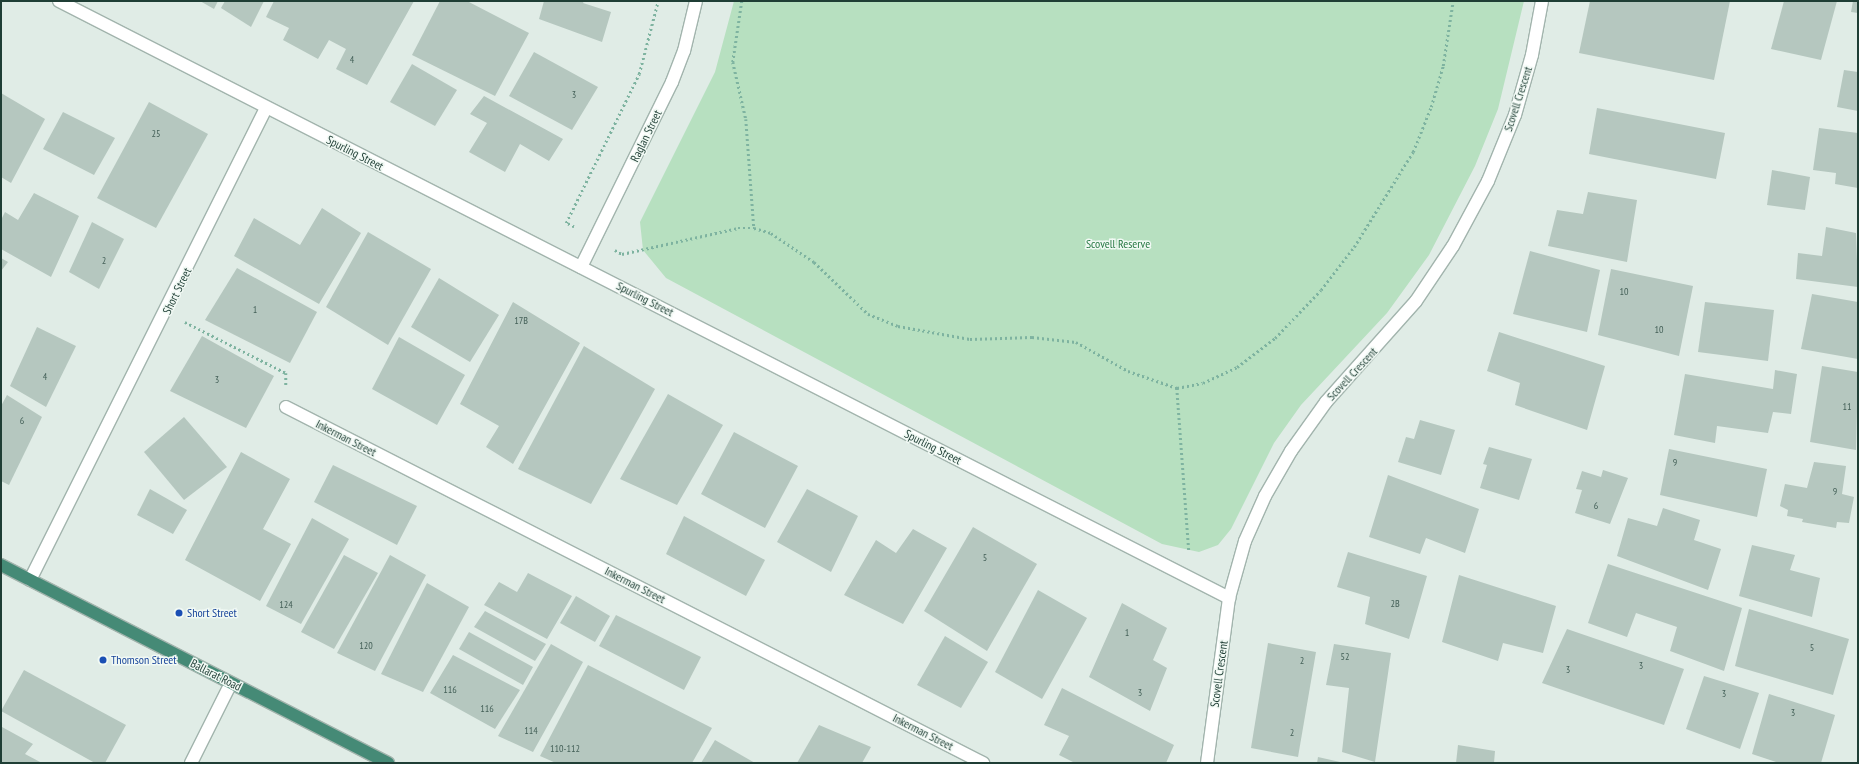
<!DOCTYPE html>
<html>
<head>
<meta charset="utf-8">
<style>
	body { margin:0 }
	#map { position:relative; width:1859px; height:764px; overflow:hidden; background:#e0ece6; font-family:"PT Sans Narrow",sans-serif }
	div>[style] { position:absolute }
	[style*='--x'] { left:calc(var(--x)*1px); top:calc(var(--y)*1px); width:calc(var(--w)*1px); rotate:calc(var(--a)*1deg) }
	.green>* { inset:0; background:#b7e0c0 }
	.building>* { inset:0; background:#b5c7bf }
	.path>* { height:2.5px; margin-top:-1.25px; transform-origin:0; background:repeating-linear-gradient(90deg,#7eb3a0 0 2px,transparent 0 5px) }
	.roads { filter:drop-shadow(1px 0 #a2b4ad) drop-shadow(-1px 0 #a2b4ad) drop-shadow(0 1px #a2b4ad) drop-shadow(0 -1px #a2b4ad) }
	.minor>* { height:12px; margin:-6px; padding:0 6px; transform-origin:6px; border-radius:6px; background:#fff }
	.trunk>* { height:12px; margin:-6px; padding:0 6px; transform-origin:6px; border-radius:6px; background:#458a76 }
	.dots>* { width:11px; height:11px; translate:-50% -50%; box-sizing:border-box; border:2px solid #f1f9f4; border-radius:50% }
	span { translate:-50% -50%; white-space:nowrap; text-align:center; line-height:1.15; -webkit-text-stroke:3px #f1f9f4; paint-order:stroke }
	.number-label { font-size:10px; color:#446058 }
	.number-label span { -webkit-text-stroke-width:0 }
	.street-label { font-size:12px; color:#1f3e35 }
	.park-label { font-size:12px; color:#267843 }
	.transit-label { font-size:12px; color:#164399 }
	.left { translate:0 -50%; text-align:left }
	.frame { position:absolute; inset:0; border:2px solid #1f3e35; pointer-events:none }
</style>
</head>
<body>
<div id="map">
	<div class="green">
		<i style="clip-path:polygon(734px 1px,1524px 1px,1498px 109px,1475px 166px,1429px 255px,1387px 313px,1301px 405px,1274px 443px,1231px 529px,1218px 545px,1199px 552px,1162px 544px,666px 278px,643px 250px,640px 222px,715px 72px)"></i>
	</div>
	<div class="building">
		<i style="clip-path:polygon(200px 1px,218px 1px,214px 9px)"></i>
		<i style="clip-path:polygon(225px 1px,264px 1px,251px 27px,221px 8px)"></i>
		<i style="clip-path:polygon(274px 1px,414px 1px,367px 85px,336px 69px,346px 49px,329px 40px,318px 59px,283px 40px,289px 28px,266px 17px)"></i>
		<i style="clip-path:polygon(440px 1px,467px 1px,529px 33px,495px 96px,412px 55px)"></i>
		<i style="clip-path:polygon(544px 1px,584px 1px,583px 3px,611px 12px,602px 42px,539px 19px)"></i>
		<i style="clip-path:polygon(1590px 1px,1730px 1px,1714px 80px,1579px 53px)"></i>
		<i style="clip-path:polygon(1784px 1px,1837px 1px,1821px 60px,1771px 49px)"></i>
		<i style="clip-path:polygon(1853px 1px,1858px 1px,1858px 13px,1851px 12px)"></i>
		<i style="clip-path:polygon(534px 52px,598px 87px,572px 130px,509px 96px)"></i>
		<i style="clip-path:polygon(412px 64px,457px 90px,435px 126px,390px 102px)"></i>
		<i style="clip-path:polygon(1844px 70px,1858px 72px,1858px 111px,1837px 107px)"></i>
		<i style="clip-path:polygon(1px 93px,45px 119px,11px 183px,1px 177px)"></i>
		<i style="clip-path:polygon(484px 96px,563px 139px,549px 161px,520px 144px,505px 172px,469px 152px,487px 123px,470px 114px)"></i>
		<i style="clip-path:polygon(149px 102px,208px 134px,156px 228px,97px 198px)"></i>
		<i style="clip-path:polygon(1597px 108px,1725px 133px,1716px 179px,1589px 154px)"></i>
		<i style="clip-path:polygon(63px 112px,115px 138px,94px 175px,43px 149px)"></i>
		<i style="clip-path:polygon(1819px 128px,1858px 133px,1858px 188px,1835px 184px,1836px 173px,1813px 170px)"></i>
		<i style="clip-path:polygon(1772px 170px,1810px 177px,1805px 210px,1767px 205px)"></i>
		<i style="clip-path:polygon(1588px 192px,1637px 200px,1627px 262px,1548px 246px,1557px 210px,1583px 214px)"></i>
		<i style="clip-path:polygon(34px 193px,79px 216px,51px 277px,1px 249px,1px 220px,5px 212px,18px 220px)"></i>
		<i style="clip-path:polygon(322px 208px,361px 233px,319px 304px,234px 256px,254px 218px,300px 245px)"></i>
		<i style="clip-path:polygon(92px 222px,124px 239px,99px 289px,69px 272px)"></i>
		<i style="clip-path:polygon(1826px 227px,1856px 233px,1858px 287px,1796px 279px,1798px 253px,1822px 256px)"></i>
		<i style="clip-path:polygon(368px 232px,431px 269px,388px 345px,326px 307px)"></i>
		<i style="clip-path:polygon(1530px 251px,1600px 270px,1587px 332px,1513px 314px)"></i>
		<i style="clip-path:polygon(1px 258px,8px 262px,1px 271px)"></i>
		<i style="clip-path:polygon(237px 268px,317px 312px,290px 363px,205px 320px)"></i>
		<i style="clip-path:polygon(1611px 269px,1693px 286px,1679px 356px,1598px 335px)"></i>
		<i style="clip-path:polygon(439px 278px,499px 315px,470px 362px,411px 327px)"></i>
		<i style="clip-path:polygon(1812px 294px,1858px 302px,1858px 359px,1801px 349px)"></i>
		<i style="clip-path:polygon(513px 302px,580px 343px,513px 464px,486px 447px,499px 426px,460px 404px)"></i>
		<i style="clip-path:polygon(1705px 302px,1774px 310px,1768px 361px,1698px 352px)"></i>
		<i style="clip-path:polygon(37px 327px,76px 346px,46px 407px,10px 386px)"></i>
		<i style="clip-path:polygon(1499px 332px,1605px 366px,1587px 430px,1515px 405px,1520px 383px,1487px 371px)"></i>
		<i style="clip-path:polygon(202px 336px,274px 376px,246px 428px,170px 391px)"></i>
		<i style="clip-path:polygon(399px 337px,465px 375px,437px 425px,372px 389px)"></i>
		<i style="clip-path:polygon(584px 346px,655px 389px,591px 504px,518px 469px)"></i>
		<i style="clip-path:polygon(1822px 366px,1858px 372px,1856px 450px,1810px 442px)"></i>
		<i style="clip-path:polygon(1775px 370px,1797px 374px,1791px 414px,1773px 412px,1768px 433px,1717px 426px,1715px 443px,1674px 435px,1685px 374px,1773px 389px)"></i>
		<i style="clip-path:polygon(668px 394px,723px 425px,677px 505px,620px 479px)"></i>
		<i style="clip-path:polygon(7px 395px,42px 417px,9px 485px,1px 481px,1px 406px)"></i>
		<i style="clip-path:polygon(184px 417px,227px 467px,184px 500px,144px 452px)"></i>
		<i style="clip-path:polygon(1420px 420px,1455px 430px,1441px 475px,1398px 462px,1406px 437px,1414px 439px)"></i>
		<i style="clip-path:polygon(734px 432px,798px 466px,765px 528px,701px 494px)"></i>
		<i style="clip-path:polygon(1489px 447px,1532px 459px,1519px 500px,1480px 488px,1487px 465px,1483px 464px)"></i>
		<i style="clip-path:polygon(1669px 449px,1767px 469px,1757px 517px,1660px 495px)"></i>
		<i style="clip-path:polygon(241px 452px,290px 479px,263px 529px,291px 544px,260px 601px,185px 560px)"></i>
		<i style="clip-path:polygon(1814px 462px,1846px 466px,1842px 494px,1854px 497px,1849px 523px,1837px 522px,1836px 528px,1802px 522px,1803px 519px,1787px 516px,1788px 510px,1780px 506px,1785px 484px,1807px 488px)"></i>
		<i style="clip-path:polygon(333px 465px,417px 506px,397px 545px,314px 502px)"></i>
		<i style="clip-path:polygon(1603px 470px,1628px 478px,1610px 524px,1575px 513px,1582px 490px,1576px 489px,1582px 471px,1601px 477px)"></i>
		<i style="clip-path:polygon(1388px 475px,1479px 509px,1465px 553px,1426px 538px,1420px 554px,1369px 537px)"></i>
		<i style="clip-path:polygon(150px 489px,187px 510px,173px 534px,137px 515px)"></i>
		<i style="clip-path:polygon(807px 489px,858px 516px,831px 572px,777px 542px)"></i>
		<i style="clip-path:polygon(1663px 508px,1700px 520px,1694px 540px,1721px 549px,1708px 590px,1617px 556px,1628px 518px,1657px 526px)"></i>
		<i style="clip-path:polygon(684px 516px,765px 560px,746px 596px,666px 554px)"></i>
		<i style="clip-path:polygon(312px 518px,349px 539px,301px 624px,266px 606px)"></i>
		<i style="clip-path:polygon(973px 527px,1037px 564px,987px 651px,924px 611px)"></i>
		<i style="clip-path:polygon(913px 529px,947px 548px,903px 624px,844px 595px,876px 540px,896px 553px)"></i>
		<i style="clip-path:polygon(1752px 545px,1795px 555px,1790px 570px,1820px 578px,1812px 617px,1739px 596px)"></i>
		<i style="clip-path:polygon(1348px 552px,1427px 576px,1409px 639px,1365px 624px,1370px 597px,1337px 587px)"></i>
		<i style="clip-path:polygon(344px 555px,378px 573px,334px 649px,301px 632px)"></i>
		<i style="clip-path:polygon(390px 555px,426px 575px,375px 671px,337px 653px)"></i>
		<i style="clip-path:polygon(1608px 564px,1742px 608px,1724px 671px,1670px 651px,1677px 627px,1636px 613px,1627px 637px,1588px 623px)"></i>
		<i style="clip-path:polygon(528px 573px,572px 596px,547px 639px,484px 605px,499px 582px,517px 592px)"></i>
		<i style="clip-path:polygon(1459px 575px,1556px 606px,1543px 653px,1503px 643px,1498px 661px,1442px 642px)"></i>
		<i style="clip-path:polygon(427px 583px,469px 607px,423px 692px,381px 674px)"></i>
		<i style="clip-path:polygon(1038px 590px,1087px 618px,1042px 699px,995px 672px)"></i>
		<i style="clip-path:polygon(576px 596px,610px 616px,595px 642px,560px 623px)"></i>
		<i style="clip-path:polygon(1122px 603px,1167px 628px,1153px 660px,1167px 668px,1150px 711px,1089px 677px)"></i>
		<i style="clip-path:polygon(1749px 609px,1849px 639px,1833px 695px,1735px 666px)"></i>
		<i style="clip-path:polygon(485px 611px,546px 644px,535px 661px,474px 627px)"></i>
		<i style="clip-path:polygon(616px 615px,701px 657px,684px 690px,599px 646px)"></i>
		<i style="clip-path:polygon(1567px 629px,1684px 669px,1664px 725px,1542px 683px)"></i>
		<i style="clip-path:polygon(469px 632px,533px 667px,523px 685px,459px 649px)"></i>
		<i style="clip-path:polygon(945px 636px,988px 662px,961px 708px,917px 685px)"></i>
		<i style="clip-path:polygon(1268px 643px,1316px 652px,1298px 757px,1251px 748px)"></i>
		<i style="clip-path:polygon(551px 644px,583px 662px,533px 752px,498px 736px)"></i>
		<i style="clip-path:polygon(1334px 644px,1391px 653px,1375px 762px,1342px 752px,1349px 688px,1326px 685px)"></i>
		<i style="clip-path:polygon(453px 655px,520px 690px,495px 729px,430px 693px)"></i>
		<i style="clip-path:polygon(588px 665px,712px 728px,692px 763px,556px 763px,540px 756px)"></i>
		<i style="clip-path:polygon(24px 670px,126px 725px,105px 763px,95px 763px,1px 711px)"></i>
		<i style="clip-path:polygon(1704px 676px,1759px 693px,1740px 749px,1686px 729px)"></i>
		<i style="clip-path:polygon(1062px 688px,1174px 745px,1166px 763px,1075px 763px,1059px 755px,1069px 736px,1044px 725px)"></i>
		<i style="clip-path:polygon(1769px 694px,1835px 715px,1821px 763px,1779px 763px,1752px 754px)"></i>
		<i style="clip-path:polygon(819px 725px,871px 747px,862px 763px,797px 763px)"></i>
		<i style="clip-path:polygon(2px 727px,33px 744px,25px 754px,42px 763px,1px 763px)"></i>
		<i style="clip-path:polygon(715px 740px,755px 763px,701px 763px)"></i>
		<i style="clip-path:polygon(1458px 745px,1495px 751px,1494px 763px,1456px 763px)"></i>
		<i style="clip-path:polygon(1318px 757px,1340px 762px,1340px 763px,1317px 763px)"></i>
	</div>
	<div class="path">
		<i style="--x:742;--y:1;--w:62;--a:98.4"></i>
		<i style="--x:733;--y:62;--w:58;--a:77.2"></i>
		<i style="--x:746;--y:119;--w:109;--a:85.8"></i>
		<i style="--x:754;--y:228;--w:18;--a:16"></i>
		<i style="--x:771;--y:233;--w:52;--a:34"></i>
		<i style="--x:814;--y:262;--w:75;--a:43.9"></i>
		<i style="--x:868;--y:314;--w:32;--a:22"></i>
		<i style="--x:898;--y:326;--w:73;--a:10.2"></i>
		<i style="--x:970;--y:339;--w:62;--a:-1.8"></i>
		<i style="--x:1032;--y:337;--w:44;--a:6.5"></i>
		<i style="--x:1076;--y:342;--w:60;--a:29.1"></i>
		<i style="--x:1128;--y:371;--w:52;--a:19.1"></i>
		<i style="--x:1177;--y:388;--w:164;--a:85.8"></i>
		<i style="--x:574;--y:227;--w:9;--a:-153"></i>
		<i style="--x:566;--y:223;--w:166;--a:-63.9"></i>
		<i style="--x:639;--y:74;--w:75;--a:-75.4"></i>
		<i style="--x:615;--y:250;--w:8;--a:30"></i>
		<i style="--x:622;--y:254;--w:119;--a:-12.6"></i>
		<i style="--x:738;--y:228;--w:16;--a:0"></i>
		<i style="--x:185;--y:322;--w:113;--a:26.8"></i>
		<i style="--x:286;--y:373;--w:12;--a:90"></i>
		<i style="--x:1177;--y:388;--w:26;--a:-11"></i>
		<i style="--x:1203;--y:383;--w:38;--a:-25"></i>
		<i style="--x:1237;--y:367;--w:48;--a:-37.3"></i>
		<i style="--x:1275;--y:338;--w:66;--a:-46.2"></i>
		<i style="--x:1321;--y:290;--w:54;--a:-52.5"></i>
		<i style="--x:1354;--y:247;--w:112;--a:-58.2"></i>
		<i style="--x:1413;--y:152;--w:48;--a:-68.2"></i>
		<i style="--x:1431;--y:107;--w:43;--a:-73.7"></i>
		<i style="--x:1443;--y:66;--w:66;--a:-81.3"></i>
	</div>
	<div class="roads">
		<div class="minor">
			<i style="--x:59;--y:1;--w:1314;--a:27.03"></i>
			<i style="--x:581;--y:267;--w:206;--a:-63.8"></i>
			<i style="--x:672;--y:82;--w:33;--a:-69"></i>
			<i style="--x:684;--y:51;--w:51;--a:-76.5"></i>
			<i style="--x:286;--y:407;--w:783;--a:27.06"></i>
			<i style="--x:30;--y:580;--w:528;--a:-63.43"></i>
			<i style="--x:191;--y:763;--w:89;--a:-63.4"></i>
			<i style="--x:1207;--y:763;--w:166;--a:-82.4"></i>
			<i style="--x:1229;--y:598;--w:59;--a:-74.3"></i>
			<i style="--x:1245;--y:541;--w:49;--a:-66"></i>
			<i style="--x:1265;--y:496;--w:52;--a:-60"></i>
			<i style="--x:1291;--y:451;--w:60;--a:-54.5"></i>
			<i style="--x:1326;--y:402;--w:135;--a:-48.3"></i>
			<i style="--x:1416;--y:301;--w:66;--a:-56.1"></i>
			<i style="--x:1453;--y:246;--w:74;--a:-61.7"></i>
			<i style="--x:1488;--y:181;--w:71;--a:-67.8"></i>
			<i style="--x:1515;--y:115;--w:62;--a:-74.2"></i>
			<i style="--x:1532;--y:55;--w:55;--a:-79.5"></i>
		</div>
		<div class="trunk">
			<i style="--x:1;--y:565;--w:435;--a:27.1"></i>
		</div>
	</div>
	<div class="dots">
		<i style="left:179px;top:613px;background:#1a4fb4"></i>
		<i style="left:103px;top:660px;background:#1a4fb4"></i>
	</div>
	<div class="number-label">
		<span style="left:352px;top:60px">4</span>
		<span style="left:574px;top:95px">3</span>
		<span style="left:156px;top:134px">25</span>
		<span style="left:104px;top:261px">2</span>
		<span style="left:1624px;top:292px">10</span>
		<span style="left:255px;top:310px">1</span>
		<span style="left:521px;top:321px">17B</span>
		<span style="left:1659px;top:330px">10</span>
		<span style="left:45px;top:377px">4</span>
		<span style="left:217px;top:380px">3</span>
		<span style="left:1847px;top:407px">11</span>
		<span style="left:22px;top:421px">6</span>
		<span style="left:1675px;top:463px">9</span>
		<span style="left:1835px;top:492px">9</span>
		<span style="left:1596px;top:506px">6</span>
		<span style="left:985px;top:558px">5</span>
		<span style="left:1395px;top:604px">2B</span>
		<span style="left:286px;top:605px">124</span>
		<span style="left:1127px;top:633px">1</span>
		<span style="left:366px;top:646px">120</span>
		<span style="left:1812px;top:648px">5</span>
		<span style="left:1345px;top:657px">52</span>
		<span style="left:1302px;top:661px">2</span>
		<span style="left:1641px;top:666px">3</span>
		<span style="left:1568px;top:670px">3</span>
		<span style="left:450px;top:690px">116</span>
		<span style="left:1140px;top:693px">3</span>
		<span style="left:1724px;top:694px">3</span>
		<span style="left:487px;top:709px">116</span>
		<span style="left:1793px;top:713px">3</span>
		<span style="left:531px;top:731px">114</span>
		<span style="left:1292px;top:733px">2</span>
		<span style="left:565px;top:749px">110-112</span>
	</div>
	<div class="street-label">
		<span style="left:1518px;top:99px;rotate:-72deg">Scovell Crescent</span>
		<span style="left:646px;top:136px;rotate:-64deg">Raglan Street</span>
		<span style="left:355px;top:153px;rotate:27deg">Spurling Street</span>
		<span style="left:177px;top:291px;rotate:-64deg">Short Street</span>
		<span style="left:645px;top:299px;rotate:27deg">Spurling Street</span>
		<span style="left:1352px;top:374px;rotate:-47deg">Scovell Crescent</span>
		<span style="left:346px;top:438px;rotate:27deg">Inkerman Street</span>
		<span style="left:933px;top:447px;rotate:27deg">Spurling Street</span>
		<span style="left:635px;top:585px;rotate:27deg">Inkerman Street</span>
		<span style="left:1219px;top:674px;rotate:-82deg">Scovell Crescent</span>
		<span style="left:216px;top:675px;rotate:27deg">Ballarat Road</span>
		<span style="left:923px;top:732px;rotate:27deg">Inkerman Street</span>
	</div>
	<div class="park-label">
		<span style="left:1118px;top:244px">Scovell Reserve</span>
	</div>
	<div class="transit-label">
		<span class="left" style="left:187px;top:613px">Short Street</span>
		<span class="left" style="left:111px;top:660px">Thomson Street</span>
	</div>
	<div class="frame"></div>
</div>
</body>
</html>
